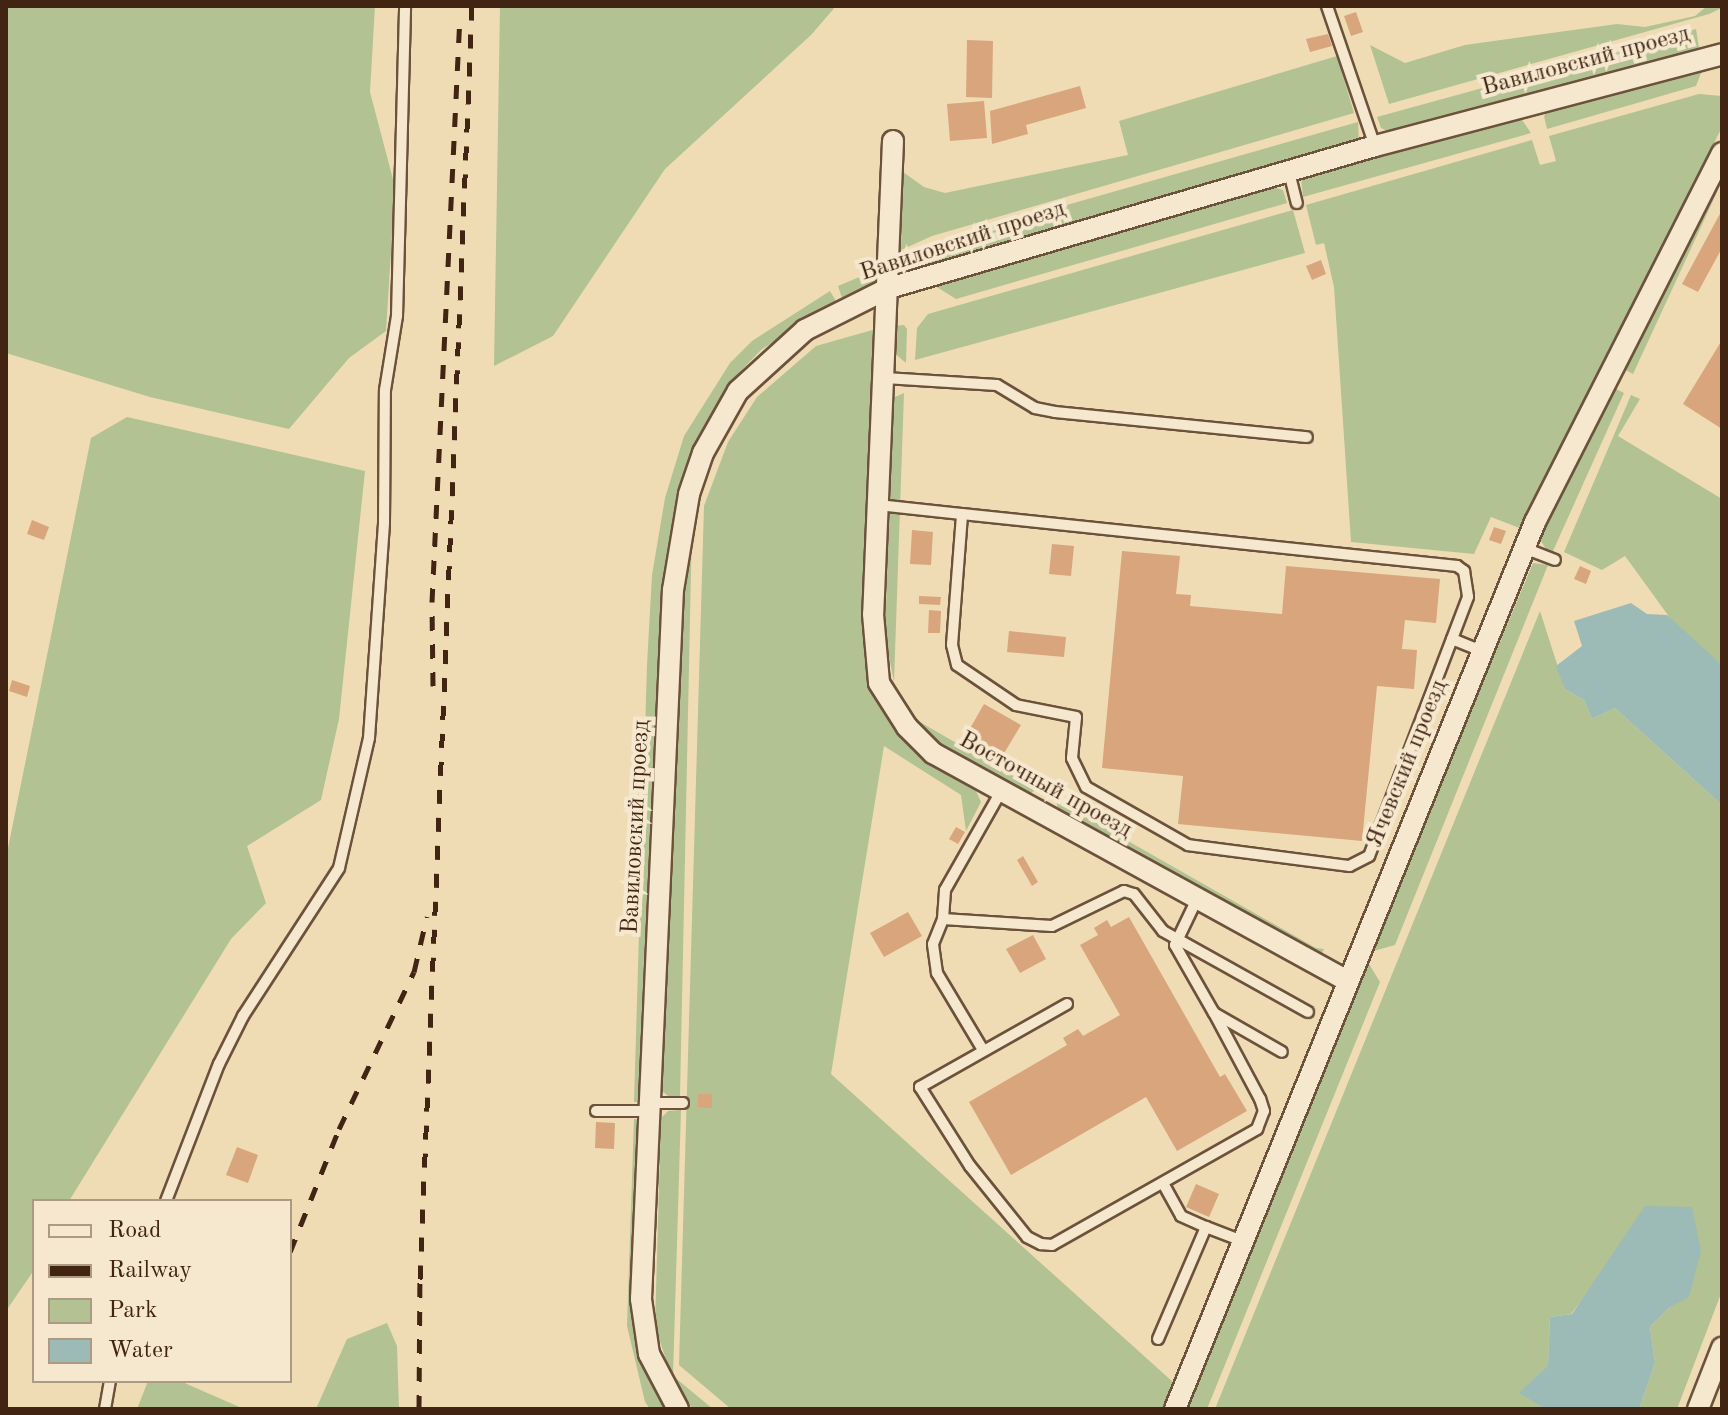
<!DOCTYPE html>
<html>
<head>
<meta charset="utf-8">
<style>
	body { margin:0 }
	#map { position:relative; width:1728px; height:1415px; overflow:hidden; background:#efdcb5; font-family:"Old Standard TT",serif }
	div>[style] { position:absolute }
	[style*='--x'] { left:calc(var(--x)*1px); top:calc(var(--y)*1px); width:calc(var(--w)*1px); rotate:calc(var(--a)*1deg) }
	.green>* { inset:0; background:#b2c292 }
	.water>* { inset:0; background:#9cbab6 }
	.building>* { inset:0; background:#d8a57c }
	.roads { filter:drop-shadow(2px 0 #6c523b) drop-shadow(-2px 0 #6c523b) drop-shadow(0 2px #6c523b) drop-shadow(0 -2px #6c523b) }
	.service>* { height:10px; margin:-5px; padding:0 5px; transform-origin:5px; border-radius:5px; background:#f5e8cf }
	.minor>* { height:20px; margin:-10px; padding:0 10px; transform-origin:10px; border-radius:10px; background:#f5e8cf }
	.rail>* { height:5px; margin-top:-2.5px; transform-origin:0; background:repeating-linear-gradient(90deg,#412412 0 14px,transparent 0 28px) }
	span { translate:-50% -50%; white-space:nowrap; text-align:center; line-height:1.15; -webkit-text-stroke:8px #f5e8cf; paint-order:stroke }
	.street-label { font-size:24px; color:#412412 }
	.frame { position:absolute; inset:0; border:8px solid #412412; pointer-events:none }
	.legend { position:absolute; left:32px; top:1199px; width:260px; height:184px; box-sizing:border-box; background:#f5e8cf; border:2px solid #ad9a83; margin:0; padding:10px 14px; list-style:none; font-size:24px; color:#412412 }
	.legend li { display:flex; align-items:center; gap:16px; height:40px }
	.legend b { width:40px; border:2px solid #ad9a83 }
</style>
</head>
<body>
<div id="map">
	<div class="green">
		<i style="clip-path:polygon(6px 6px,375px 6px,370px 92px,395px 187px,386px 331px,349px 358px,289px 429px,150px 397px,6px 353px)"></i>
		<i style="clip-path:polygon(500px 6px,836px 6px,811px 35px,665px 169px,553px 336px,494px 366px)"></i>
		<i style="clip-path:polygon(1707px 6px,1722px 8px,1709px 14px,1389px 104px,1370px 45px,1405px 63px,1465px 45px,1617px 24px,1645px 27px,1695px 16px)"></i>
		<i style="clip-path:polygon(1696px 29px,1699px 48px,1390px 132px,1381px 128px,1377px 117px)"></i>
		<i style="clip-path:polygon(1337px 56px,1354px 113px,932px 236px,901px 250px,903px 172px,924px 187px,945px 193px,1128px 155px,1119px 121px)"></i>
		<i style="clip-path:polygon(1703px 68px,1696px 86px,1547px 129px,1544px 116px,1550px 107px)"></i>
		<i style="clip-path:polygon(1699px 94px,1722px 96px,1722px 127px,1522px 529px,1491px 517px,1474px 554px,1351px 542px,1334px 287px,1324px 243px,1316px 245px,1306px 205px,1532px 140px,1540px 165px,1556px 161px,1549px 136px)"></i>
		<i style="clip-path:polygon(1520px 117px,1531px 133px,1303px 197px,1301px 178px)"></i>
		<i style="clip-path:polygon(1358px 122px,1359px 141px,926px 266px,921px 250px,941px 241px)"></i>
		<i style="clip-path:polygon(1270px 186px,1283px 190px,1287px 203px,956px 299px,932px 284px)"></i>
		<i style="clip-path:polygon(1717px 187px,1718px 190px,1633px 374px,1622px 368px)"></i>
		<i style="clip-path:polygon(1293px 210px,1305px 253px,915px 360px,917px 328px,928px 314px)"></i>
		<i style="clip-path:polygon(881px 268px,874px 283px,842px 298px,838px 286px)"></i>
		<i style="clip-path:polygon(830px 291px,836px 301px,761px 350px,728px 384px,693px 447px,678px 490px,664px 574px,641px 1102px,634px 1102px,647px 665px,652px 575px,665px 498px,684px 436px,730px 363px,752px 341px)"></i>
		<i style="clip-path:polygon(904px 325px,907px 329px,906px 363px,893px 352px,894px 326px)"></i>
		<i style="clip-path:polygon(876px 329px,864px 658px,876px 696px,913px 751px,976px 791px,981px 802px,966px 831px,961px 795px,884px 746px,831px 1074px,1174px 1383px,1164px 1409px,731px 1409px,679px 1365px,704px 506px,728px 442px,757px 397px,816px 346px)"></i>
		<i style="clip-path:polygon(1612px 387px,1624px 393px,1553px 551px,1546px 549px,1539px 538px)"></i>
		<i style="clip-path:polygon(904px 393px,894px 682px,885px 636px,893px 398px)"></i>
		<i style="clip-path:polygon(1631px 395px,1640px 399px,1618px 436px,1722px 499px,1722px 665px,1678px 629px,1625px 556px,1602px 570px,1564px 552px)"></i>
		<i style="clip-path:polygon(127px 417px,365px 471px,339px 719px,321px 800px,247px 846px,266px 903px,231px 939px,69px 1201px,34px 1201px,34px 1270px,6px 1311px,6px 858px,91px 438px)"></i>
		<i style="clip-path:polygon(692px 523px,680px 1096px,668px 1096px,661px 1090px,682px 591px)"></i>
		<i style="clip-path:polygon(1533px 563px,1548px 565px,1395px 945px,1370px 952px)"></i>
		<i style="clip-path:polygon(1540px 611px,1565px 689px,1584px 700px,1592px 719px,1615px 708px,1722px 805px,1722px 1291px,1677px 1409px,1639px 1409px,1655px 1363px,1650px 1327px,1670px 1307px,1609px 1264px,1571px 1314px,1550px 1317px,1548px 1365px,1520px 1393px,1545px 1409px,1215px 1409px)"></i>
		<i style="clip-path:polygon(913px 718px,1036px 789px,1029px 795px,955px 756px)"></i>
		<i style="clip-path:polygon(1056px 800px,1316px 948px,1324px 949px,1321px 955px,1059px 814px)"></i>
		<i style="clip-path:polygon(1366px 959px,1380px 982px,1207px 1409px,1185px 1409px)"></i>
		<i style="clip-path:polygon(681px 1110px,673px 1376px,713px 1409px,693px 1409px,683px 1397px,672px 1378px,655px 1326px,661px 1118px,668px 1111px)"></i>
		<i style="clip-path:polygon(634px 1119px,642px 1120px,640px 1356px,666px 1409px,650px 1409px,645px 1402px,627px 1326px)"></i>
		<i style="clip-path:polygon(387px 1323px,397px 1346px,399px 1409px,316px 1409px,347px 1339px)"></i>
		<i style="clip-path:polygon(148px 1381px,180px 1381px,244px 1409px,137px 1409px)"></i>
	</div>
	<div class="water">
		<i style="clip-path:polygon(1631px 603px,1647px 614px,1667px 615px,1722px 665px,1722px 805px,1615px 708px,1592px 719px,1584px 700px,1565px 689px,1556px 666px,1582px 646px,1574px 621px)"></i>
		<i style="clip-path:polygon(1645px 1206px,1692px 1207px,1701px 1251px,1689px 1297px,1670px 1307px,1650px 1327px,1655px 1363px,1639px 1409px,1545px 1409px,1519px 1393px,1548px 1365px,1550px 1317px,1572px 1314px)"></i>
	</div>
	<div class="building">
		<i style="clip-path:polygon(1356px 12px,1363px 32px,1351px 36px,1344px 16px)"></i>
		<i style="clip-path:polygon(1328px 34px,1332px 46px,1310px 52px,1306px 39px)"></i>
		<i style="clip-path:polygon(967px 40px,993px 41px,992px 98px,966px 97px)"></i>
		<i style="clip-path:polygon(1080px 86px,1086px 108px,1026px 125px,1028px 134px,992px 144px,990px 111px)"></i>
		<i style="clip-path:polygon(984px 101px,987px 138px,950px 141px,947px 104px)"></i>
		<i style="clip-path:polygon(1722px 210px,1722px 248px,1698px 292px,1682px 284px)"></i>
		<i style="clip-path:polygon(1321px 260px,1326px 274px,1312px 280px,1306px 266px)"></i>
		<i style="clip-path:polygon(1722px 340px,1722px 429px,1683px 404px)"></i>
		<i style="clip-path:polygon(32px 520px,49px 527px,44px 540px,27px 534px)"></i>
		<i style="clip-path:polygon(1494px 527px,1506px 531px,1501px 544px,1489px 540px)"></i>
		<i style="clip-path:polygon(912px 530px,933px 532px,931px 565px,910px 564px)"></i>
		<i style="clip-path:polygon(1052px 544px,1074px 546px,1071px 576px,1049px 574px)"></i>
		<i style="clip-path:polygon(1122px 551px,1180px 556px,1176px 594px,1191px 595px,1190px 606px,1282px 614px,1286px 566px,1440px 579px,1436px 623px,1405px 620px,1402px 649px,1417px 650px,1414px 689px,1377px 686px,1362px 841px,1178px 824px,1183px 776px,1102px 768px)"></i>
		<i style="clip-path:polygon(1580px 566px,1591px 571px,1586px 584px,1574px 579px)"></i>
		<i style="clip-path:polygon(919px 596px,941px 597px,940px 605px,919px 604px)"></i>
		<i style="clip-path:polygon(929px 610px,941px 611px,940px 633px,928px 633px)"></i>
		<i style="clip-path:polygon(1009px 631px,1066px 637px,1064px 657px,1007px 652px)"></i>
		<i style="clip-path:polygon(12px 680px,30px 686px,27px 697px,9px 691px)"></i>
		<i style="clip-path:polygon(984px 704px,1021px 725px,1000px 760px,964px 739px)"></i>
		<i style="clip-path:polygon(956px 827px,965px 832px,958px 844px,949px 839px)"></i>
		<i style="clip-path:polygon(1023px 856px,1038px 882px,1032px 886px,1017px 860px)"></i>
		<i style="clip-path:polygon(908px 912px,922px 936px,884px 957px,870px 933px)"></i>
		<i style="clip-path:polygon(1129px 917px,1220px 1077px,1225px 1074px,1247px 1111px,1177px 1151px,1146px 1097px,1011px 1175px,969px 1102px,1067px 1045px,1063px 1038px,1078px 1029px,1083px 1036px,1120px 1015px,1080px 945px,1098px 935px,1094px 928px,1107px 920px,1111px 927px)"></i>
		<i style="clip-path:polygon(1033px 935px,1046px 959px,1020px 973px,1006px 949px)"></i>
		<i style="clip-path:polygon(698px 1094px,712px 1094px,712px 1108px,698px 1107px)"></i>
		<i style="clip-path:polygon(596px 1122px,615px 1123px,614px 1149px,595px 1148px)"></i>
		<i style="clip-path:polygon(237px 1147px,258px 1155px,248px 1183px,226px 1175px)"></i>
		<i style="clip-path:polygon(1196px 1184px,1219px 1194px,1209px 1217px,1186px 1207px)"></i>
	</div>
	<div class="roads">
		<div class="service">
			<i style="--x:1327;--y:6;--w:148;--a:71.1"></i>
			<i style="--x:1289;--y:172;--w:32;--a:76"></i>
			<i style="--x:885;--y:378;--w:112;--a:3.6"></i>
			<i style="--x:997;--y:385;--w:44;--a:31.2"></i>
			<i style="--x:1035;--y:408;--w:20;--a:11"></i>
			<i style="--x:1055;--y:412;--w:253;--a:5.7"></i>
			<i style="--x:878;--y:505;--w:84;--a:6.1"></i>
			<i style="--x:962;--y:514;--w:498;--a:6"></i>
			<i style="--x:1457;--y:566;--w:9;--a:36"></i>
			<i style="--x:1464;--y:571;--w:26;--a:81"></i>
			<i style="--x:1468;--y:597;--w:277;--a:110.9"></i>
			<i style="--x:1369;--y:856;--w:22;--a:153"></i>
			<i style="--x:1349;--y:866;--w:162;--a:-172.6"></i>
			<i style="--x:1188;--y:845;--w:117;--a:-150.4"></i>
			<i style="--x:1086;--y:787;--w:32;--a:-116"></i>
			<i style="--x:1072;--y:758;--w:41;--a:-84.4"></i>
			<i style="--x:1076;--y:717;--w:61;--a:-168.7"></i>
			<i style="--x:1016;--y:705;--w:71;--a:-145.9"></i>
			<i style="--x:957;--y:665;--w:21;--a:-104"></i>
			<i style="--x:952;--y:645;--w:131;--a:-85.6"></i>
			<i style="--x:1524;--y:548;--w:33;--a:21"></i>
			<i style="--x:1452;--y:639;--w:31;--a:22"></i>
			<i style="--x:1197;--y:899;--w:51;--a:115.6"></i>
			<i style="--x:1175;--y:945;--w:78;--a:60.2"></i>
			<i style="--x:1214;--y:1013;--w:78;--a:29.8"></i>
			<i style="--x:943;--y:919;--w:109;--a:3.7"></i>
			<i style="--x:1052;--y:926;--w:80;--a:-25.9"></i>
			<i style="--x:1124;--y:891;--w:10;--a:17"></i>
			<i style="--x:1134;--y:894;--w:47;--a:51.9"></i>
			<i style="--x:1163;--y:931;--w:166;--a:29.2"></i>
			<i style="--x:1067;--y:1004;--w:169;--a:150.5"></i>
			<i style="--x:920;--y:1087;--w:93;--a:57.7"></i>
			<i style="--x:970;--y:1166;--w:91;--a:51.2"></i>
			<i style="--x:1027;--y:1237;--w:16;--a:27"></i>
			<i style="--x:1041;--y:1244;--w:11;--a:5"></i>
			<i style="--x:1052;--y:1245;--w:236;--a:-29.5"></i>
			<i style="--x:1257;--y:1129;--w:19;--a:-69"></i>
			<i style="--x:1264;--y:1111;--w:13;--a:-108"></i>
			<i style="--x:1260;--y:1099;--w:98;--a:-118.1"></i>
			<i style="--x:983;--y:1050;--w:90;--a:-120.9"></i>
			<i style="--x:937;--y:973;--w:29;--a:-98"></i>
			<i style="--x:933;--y:944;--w:27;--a:-68"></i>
			<i style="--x:943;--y:919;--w:29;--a:-86"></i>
			<i style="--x:945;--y:890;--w:112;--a:-60.4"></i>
			<i style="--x:650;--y:1103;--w:33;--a:0"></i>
			<i style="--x:596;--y:1111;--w:54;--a:0"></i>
			<i style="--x:1164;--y:1185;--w:35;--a:61"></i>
			<i style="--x:1181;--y:1216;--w:27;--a:24"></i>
			<i style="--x:166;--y:1201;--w:147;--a:-68.9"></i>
			<i style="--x:219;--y:1064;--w:54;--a:-63.4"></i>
			<i style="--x:243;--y:1016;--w:176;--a:-57"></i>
			<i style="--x:339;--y:868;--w:133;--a:-77"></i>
			<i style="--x:369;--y:738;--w:216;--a:-86"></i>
			<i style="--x:384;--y:523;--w:133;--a:-89.6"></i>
			<i style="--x:385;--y:390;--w:75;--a:-80.8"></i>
			<i style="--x:397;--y:316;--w:310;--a:-88.5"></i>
			<i style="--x:1158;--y:1339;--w:122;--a:-66.8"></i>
			<i style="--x:1206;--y:1227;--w:40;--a:21"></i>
			<i style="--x:105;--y:1409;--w:28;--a:-80"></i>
		</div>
		<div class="minor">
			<i style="--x:893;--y:141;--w:473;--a:92.4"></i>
			<i style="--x:873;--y:614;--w:69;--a:85"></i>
			<i style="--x:879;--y:683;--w:52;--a:57.5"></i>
			<i style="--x:907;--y:727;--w:37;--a:45"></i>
			<i style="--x:933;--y:753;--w:474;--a:28.8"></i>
			<i style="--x:678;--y:1409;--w:62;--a:-117.8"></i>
			<i style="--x:649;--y:1354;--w:56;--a:-98.3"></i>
			<i style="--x:641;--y:1299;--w:710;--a:-87.42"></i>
			<i style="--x:673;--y:590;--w:97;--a:-80.5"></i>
			<i style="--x:689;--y:494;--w:43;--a:-71.1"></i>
			<i style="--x:703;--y:453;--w:71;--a:-60.6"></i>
			<i style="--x:738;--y:391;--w:91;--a:-42.3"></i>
			<i style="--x:805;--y:330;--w:94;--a:-26.6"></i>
			<i style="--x:889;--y:288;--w:506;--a:-16.29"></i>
			<i style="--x:1375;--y:146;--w:359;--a:-14.8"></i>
			<i style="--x:1175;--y:1409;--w:957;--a:-67.91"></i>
			<i style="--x:1535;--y:522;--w:414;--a:-63.1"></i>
			<i style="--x:1698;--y:1409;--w:66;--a:-68.5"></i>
		</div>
	</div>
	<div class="rail">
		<i style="--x:433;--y:686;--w:84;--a:-90.7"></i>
		<i style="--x:432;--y:602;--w:588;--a:-87.27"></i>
		<i style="--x:290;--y:1252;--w:132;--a:-68.3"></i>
		<i style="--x:339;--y:1129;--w:174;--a:-64.5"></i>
		<i style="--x:414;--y:972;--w:57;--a:-76.9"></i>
		<i style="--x:419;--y:1409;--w:130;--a:-89.6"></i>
		<i style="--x:420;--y:1279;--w:1274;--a:-87.66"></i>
	</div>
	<div class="street-label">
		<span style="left:1586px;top:62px;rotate:-15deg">Вавиловский проезд</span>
		<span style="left:963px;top:242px;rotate:-18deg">Вавиловский проезд</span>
		<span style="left:1408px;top:764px;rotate:-68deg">Ячевский проезд</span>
		<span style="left:1045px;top:786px;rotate:29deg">Восточный проезд</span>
		<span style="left:637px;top:827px;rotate:-87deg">Вавиловский проезд</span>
	</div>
	<div class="frame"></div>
	<ul class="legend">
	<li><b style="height:10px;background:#f5e8cf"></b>Road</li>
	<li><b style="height:10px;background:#412412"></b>Railway</li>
	<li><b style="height:22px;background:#b2c292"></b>Park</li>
	<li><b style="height:22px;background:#9cbab6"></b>Water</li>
	</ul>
</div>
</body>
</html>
